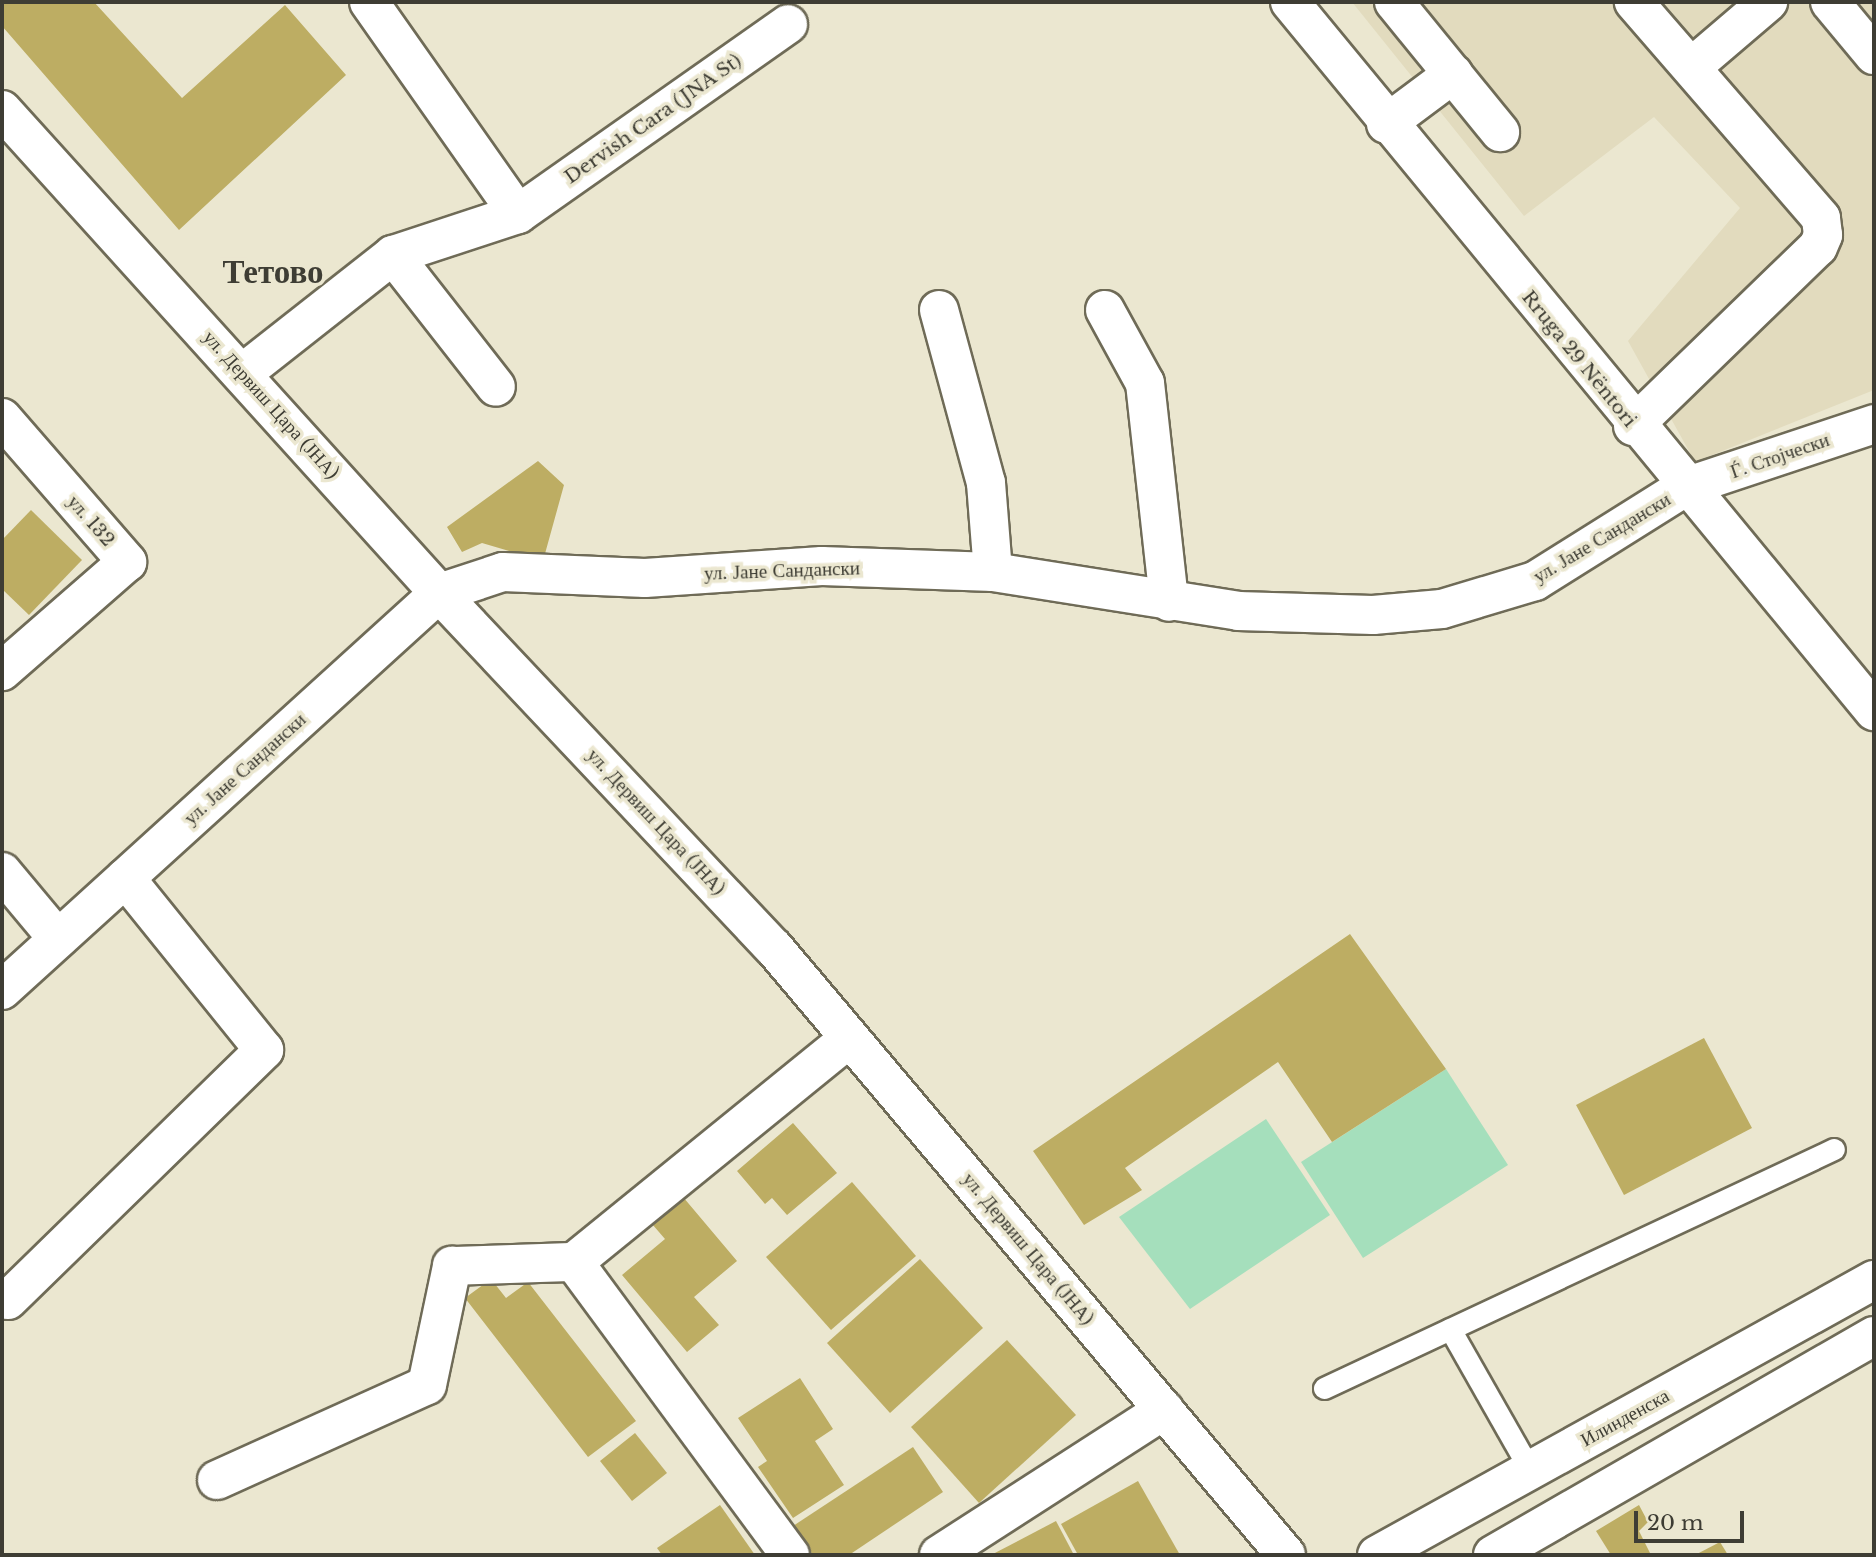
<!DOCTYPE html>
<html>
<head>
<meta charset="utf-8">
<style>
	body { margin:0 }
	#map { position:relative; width:1876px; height:1557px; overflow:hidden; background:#ebe7d0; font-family:"Libre Baskerville",serif }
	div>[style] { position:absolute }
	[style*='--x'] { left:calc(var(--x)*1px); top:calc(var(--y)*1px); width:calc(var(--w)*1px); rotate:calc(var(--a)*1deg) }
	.built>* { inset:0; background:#e2dbbe }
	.green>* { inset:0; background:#a5dfbc }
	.building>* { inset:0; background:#bdad63 }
	.roads { filter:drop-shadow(2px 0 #6f6b57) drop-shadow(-2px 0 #6f6b57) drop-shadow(0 2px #6f6b57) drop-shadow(0 -2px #6f6b57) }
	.lane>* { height:21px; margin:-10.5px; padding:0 10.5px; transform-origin:10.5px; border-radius:10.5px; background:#fff }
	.street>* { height:38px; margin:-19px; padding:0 19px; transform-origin:19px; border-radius:19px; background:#fff }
	.secondary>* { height:38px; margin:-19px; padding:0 19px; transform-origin:19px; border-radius:19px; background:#fff }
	span { translate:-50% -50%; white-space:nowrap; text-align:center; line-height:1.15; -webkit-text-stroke:7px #ebe7d0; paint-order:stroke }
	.street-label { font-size:19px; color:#3e3d34 }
	.town-label { font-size:33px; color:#3e3d34; font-weight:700 }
	.frame { position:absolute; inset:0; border:4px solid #3e3d34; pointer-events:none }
	.scale { position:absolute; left:1634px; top:1511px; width:110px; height:32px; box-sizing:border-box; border:4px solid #3e3d34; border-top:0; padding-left:9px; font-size:21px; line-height:24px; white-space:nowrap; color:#3e3d34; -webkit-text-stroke:5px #ebe7d0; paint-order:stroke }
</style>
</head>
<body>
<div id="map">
	<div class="built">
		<i style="clip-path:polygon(1352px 2px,1874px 2px,1874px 390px,1695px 462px,1628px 341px,1740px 208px,1654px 117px,1524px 216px)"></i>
	</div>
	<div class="green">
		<i style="clip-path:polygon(1446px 1069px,1508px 1165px,1363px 1258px,1301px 1162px)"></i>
		<i style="clip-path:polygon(1266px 1119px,1330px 1215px,1190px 1309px,1119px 1217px)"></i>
	</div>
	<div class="building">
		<i style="clip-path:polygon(2px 2px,94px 2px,182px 98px,285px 5px,346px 75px,179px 230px,2px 26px)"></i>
		<i style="clip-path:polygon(538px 461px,564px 485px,543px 561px,482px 543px,462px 552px,447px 527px)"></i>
		<i style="clip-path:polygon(31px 510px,82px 560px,29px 615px,2px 589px,2px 540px)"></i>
		<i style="clip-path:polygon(1350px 934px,1446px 1069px,1332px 1142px,1278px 1062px,1125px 1168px,1142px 1190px,1084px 1225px,1033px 1151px)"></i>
		<i style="clip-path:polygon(1704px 1038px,1752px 1128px,1624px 1195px,1576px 1105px)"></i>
		<i style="clip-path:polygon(793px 1123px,837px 1173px,787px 1215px,772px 1198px,765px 1204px,737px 1171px)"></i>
		<i style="clip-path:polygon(852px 1182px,916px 1256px,831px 1330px,766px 1257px)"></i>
		<i style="clip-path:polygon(678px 1191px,737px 1261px,694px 1297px,719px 1325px,687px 1352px,622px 1275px,665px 1239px,646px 1217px)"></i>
		<i style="clip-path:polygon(920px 1259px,983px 1328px,890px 1413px,827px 1343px)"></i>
		<i style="clip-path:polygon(491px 1279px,506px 1298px,528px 1282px,636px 1421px,588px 1457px,465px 1298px)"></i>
		<i style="clip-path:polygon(1007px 1340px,1076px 1415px,979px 1503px,911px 1427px)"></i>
		<i style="clip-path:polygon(800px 1378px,833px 1429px,815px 1441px,844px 1485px,793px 1518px,758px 1467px,767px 1461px,738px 1418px)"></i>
		<i style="clip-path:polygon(635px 1433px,667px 1473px,632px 1501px,600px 1461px)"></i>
		<i style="clip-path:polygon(913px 1447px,943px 1492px,849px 1555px,813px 1555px,793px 1526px)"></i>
		<i style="clip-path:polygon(1138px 1481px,1180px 1555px,1078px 1555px,1061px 1524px)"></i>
		<i style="clip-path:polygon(720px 1505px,755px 1555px,662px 1555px,657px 1548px)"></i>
		<i style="clip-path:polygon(1639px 1505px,1648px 1522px,1639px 1531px,1651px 1555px,1611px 1555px,1596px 1531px)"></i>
		<i style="clip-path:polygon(1056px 1521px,1074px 1555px,991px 1555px)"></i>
		<i style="clip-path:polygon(1720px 1542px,1728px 1555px,1695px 1555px)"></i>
	</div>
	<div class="roads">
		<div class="lane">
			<i style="--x:1450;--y:1329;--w:162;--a:60.4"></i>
			<i style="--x:1324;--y:1388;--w:563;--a:-25.11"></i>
		</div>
		<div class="street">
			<i style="--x:369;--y:2;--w:259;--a:54.9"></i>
			<i style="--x:1394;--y:2;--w:168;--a:50.8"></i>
			<i style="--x:1830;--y:2;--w:69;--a:50.3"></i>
			<i style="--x:1693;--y:66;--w:99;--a:-40.5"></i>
			<i style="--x:1386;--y:124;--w:84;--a:-36.7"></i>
			<i style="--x:393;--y:255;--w:167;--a:52"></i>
			<i style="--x:939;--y:310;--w:179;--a:74.8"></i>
			<i style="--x:986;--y:483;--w:89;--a:85.5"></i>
			<i style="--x:1105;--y:310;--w:83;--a:61.3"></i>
			<i style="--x:1145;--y:383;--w:220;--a:83.7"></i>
			<i style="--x:243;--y:373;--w:191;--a:-38.2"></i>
			<i style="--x:393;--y:255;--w:132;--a:-18.2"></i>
			<i style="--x:518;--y:214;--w:330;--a:-35.1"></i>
			<i style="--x:2;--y:418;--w:191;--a:49"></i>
			<i style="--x:127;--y:562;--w:166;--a:138.9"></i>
			<i style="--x:1633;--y:426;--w:257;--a:-44.1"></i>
			<i style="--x:1818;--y:247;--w:13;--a:-67"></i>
			<i style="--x:1823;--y:235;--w:17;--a:-97"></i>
			<i style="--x:1821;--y:218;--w:286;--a:-130.9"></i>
			<i style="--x:2;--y:872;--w:87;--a:50.1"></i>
			<i style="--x:574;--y:1262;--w:355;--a:-39.1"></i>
			<i style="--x:8;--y:1300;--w:358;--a:-44.3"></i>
			<i style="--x:264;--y:1050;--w:221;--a:-128.9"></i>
			<i style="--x:217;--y:1480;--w:230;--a:-24.3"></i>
			<i style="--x:427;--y:1385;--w:122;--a:-78.1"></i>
			<i style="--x:452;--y:1266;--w:122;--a:-1.9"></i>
			<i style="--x:574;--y:1262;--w:364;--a:53.6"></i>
			<i style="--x:939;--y:1555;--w:268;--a:-32.8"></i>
		</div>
		<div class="secondary">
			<i style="--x:1290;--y:2;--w:919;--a:50.52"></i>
			<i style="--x:2;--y:110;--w:651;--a:47.86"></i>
			<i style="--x:439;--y:593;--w:488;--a:46.7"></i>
			<i style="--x:774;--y:948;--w:794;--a:49.85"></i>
			<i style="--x:2;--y:990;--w:590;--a:-42.25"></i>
			<i style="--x:439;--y:593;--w:67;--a:-18.2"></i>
			<i style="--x:503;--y:572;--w:142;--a:2.4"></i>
			<i style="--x:645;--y:578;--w:177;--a:-3.9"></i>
			<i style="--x:822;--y:566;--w:171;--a:2"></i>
			<i style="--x:993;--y:572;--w:248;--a:9"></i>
			<i style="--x:1238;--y:611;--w:135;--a:1.7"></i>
			<i style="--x:1373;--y:615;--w:69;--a:-5"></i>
			<i style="--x:1442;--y:609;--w:97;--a:-16.8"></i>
			<i style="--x:1535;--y:581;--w:177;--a:-32.1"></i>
			<i style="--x:1685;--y:487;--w:199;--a:-18.4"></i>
			<i style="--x:1377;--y:1555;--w:568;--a:-28.96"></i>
			<i style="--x:1493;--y:1555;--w:439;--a:-29.9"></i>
		</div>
	</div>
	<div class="street-label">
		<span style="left:653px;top:119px;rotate:-35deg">Dervish Cara (JNA St)</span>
		<span style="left:1579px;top:359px;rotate:51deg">Rruga 29 Nëntori</span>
		<span style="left:271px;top:405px;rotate:48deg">ул. Дервиш Цара (ЈНА)</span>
		<span style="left:1780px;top:456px;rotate:-19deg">Ѓ. Стојчески</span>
		<span style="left:91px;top:521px;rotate:49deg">ул. 132</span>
		<span style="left:1602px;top:538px;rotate:-31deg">ул. Јане Сандански</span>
		<span style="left:782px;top:571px;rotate:-2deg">ул. Јане Сандански</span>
		<span style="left:245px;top:769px;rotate:-42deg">ул. Јане Сандански</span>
		<span style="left:656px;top:822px;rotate:47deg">ул. Дервиш Цара (ЈНА)</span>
		<span style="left:1028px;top:1249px;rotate:50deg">ул. Дервиш Цара (ЈНА)</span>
		<span style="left:1625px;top:1418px;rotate:-29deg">Илинденска</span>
	</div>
	<div class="town-label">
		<span style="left:273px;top:272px">Тетово</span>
	</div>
	<div class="frame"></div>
	<div class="scale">20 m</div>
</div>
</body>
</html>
